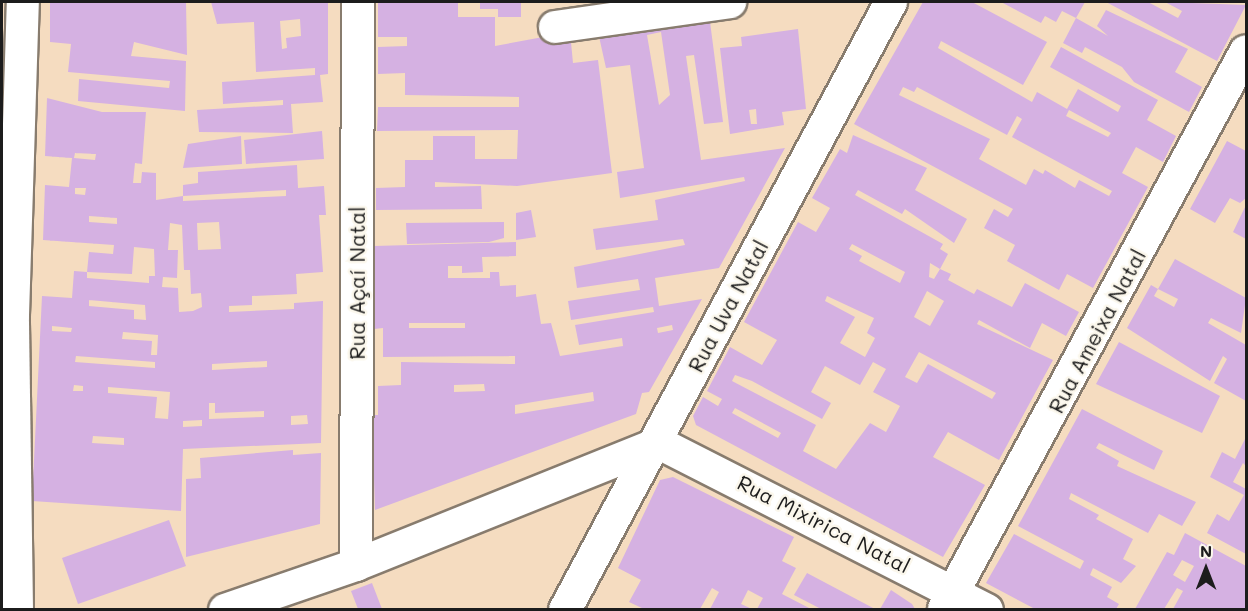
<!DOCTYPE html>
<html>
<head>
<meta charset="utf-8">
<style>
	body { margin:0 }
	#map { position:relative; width:1248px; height:611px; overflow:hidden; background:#f5dcc0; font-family:Mali,sans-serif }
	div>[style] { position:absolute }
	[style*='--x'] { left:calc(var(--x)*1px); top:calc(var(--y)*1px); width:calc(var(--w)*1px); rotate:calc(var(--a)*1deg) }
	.building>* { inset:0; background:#d5b1e2 }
	.roads { filter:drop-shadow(2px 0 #887c6e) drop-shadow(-2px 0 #887c6e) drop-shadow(0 2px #887c6e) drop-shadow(0 -2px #887c6e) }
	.street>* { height:32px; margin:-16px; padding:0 16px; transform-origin:16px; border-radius:16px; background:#fff }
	span { translate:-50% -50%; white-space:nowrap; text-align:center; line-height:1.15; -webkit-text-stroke:5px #fbf7ec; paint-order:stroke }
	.street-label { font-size:21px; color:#1c1c1c }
	.frame { position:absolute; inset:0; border:3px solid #1c1c1c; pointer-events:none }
	.north { position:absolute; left:1176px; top:539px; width:60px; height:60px; -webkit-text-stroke:4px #fbf7ec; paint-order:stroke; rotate:0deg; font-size:16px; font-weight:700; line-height:24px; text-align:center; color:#1c1c1c }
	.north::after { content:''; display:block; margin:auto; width:21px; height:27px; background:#1c1c1c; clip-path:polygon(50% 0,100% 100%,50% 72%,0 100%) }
</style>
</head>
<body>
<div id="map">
	<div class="building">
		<i style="clip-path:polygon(50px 2px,186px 2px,187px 55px,134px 42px,131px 56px,186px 61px,185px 111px,78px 101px,79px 79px,169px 88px,170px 81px,68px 72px,71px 44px,50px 42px)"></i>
		<i style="clip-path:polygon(evenodd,211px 2px,328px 2px,328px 74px,320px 75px,323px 102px,291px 104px,293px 133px,199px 132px,197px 110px,283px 105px,283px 100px,223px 104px,222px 82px,315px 75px,315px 68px,256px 72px,254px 22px,217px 24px,211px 2px,300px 19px,301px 36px,286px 38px,287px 48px,282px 49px,280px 21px,300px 19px)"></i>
		<i style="clip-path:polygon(378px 2px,458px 2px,458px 17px,495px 17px,495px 46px,570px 32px,573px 63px,598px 60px,612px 173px,517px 186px,435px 182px,435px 187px,481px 186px,482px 209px,376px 210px,376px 188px,405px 187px,405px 160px,433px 160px,433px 136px,475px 136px,475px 159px,517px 159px,518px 130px,377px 131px,378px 107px,519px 107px,519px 97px,405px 95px,405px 73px,378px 74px,378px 47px,407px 46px,407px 37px,378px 37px)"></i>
		<i style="clip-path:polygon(480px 2px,521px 2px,521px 17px,498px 17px,498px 9px,480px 9px)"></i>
		<i style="clip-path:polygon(evenodd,923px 2px,972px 2px,1047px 42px,1023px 85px,941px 41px,938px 48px,1032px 102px,1037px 92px,1067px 109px,1078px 89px,1118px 112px,1121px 106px,1050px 67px,1061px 47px,1158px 100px,1147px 120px,1176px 136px,1163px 162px,1136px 147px,1122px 173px,1148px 187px,1093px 288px,1067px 274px,1059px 290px,1007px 261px,1015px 245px,984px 228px,994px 209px,1008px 217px,1013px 209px,854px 124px,923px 2px,903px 87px,914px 92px,917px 87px,1007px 135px,1017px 116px,1022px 119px,1012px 137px,1112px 191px,1109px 196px,1079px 180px,1075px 188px,1045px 170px,1043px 174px,1034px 169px,1026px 185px,979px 159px,990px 139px,899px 95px,903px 87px,923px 2px,1069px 110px,1111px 133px,1108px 137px,1066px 116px,1069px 110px)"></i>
		<i style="clip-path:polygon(1001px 2px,1085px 2px,1076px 18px,1062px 11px,1056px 22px,1045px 16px,1041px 23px)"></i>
		<i style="clip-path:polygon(1106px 2px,1148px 2px,1178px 18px,1182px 11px,1165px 2px,1246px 5px,1217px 61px)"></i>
		<i style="clip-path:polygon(1106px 10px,1188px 49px,1175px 72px,1202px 87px,1189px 112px,1134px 82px,1122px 67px,1085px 47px,1082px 53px,1063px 43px,1076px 18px,1108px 36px,1097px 26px)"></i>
		<i style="clip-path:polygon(evenodd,709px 14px,723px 122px,704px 124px,694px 55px,686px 56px,701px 160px,785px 148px,719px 268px,655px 278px,659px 306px,702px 299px,649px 392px,642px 393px,636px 414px,375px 510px,372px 415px,378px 415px,378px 386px,401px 385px,401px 362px,515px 364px,515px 356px,383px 357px,383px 328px,374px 329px,374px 246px,516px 242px,516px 256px,482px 257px,483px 272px,462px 273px,462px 266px,448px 266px,448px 278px,490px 278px,490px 272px,499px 272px,500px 286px,516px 285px,516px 297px,536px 294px,541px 324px,551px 323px,560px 356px,623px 346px,622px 338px,579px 345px,575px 325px,654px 312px,653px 307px,571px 320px,568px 301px,640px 290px,638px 279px,577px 288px,574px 267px,685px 245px,683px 239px,596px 250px,593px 229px,658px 220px,655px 200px,745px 181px,744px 177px,620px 198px,617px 172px,644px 168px,630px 65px,606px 68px,598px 32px,709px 14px,661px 32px,670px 95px,659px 105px,647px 35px,661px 32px,709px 14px,409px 323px,465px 323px,465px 328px,409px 328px,409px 323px,709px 14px,672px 325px,673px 330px,658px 333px,657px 328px,672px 325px,709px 14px,484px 384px,485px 391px,454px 392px,454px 385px,484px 384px,709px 14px,593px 392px,594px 401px,515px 414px,515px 405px,593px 392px)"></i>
		<i style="clip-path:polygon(evenodd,798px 29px,806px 109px,782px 112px,784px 125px,730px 134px,720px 48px,742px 46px,741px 37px,798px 29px,756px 109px,757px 124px,751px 124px,749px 110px,756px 109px)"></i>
		<i style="clip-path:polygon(evenodd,47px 98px,102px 112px,146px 112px,142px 164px,135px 163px,133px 183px,141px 183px,142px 172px,156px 173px,156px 200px,183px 196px,183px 185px,198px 183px,198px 172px,297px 165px,298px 188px,324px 186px,326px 215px,319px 215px,323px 272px,296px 274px,297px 294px,252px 296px,252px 305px,229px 306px,229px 312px,294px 309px,294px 303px,323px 301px,321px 443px,183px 449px,181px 511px,32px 501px,42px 296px,72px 298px,74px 271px,87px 272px,89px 252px,113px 254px,114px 245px,43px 240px,45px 185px,69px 187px,72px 158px,45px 156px,47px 98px,75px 153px,96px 154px,95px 160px,74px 158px,75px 153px,47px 98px,75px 188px,86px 188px,85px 195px,75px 194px,75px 188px,47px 98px,286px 190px,286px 196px,183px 201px,183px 196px,286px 190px,47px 98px,89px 216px,117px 218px,117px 224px,89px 222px,89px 216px,47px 98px,219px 222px,221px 249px,198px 250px,197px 223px,219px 222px,47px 98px,170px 223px,182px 225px,184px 270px,190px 270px,191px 294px,201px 293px,202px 307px,193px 311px,179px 312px,178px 288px,162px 287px,163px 277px,177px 278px,178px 250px,168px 250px,170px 223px,47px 98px,134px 247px,154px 249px,155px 276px,149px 276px,149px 283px,87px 278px,87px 272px,132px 274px,134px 247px,47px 98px,89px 300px,145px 305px,146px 320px,134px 319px,134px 310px,89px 306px,89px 300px,47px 98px,52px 326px,72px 328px,71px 332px,52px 331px,52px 326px,47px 98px,123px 332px,158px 335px,157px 355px,151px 355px,152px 341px,122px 339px,123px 332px,47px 98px,76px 356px,155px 362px,155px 368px,75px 362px,76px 356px,47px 98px,267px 361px,267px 367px,212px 370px,212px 364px,267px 361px,47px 98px,74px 385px,83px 386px,83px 391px,73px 391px,74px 385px,47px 98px,108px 387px,170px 392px,168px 419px,155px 418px,157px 397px,108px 393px,108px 387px,47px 98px,209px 403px,215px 403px,215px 413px,264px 411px,264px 417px,209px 419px,209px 403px,47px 98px,307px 415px,308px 424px,291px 425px,291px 416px,307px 415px,47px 98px,202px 420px,202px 426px,183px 427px,183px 421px,202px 420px,47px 98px,93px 436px,124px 438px,124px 445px,92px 443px,93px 436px)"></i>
		<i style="clip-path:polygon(322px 131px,324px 159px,246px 164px,244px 140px)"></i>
		<i style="clip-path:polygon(evenodd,853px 135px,927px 168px,915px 190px,967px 219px,954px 243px,905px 209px,902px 214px,858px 190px,855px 195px,943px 244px,940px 249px,948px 254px,940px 269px,930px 263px,929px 277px,934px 279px,940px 269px,951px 274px,948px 280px,974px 294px,977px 289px,1012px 307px,1025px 283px,1079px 312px,1066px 336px,1042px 323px,1030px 348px,979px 320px,977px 324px,1053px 360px,999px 460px,948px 432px,933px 457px,985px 485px,943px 557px,696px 425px,693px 416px,703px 397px,718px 406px,722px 399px,707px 391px,730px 347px,762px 365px,777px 340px,744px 322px,798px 222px,816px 232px,830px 208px,812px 198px,840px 149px,847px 153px,853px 135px,852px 244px,905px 272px,900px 283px,859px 261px,862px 256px,849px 249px,852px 244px,853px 135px,927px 291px,944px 301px,930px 326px,914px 317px,927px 291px,853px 135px,827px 296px,874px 318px,867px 333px,875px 338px,865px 357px,840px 343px,855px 317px,825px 301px,827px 296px,853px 135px,919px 352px,996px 393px,992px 399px,928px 364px,917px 383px,905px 377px,919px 352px,853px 135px,873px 362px,886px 369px,873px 392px,900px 406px,886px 432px,870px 423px,836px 469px,803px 451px,816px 425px,732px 381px,735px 375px,752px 381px,822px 419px,831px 403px,811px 392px,825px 366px,860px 385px,873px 362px,853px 135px,735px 408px,781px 433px,778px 438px,732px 413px,735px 408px)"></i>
		<i style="clip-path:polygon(241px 136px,242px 164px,183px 168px,188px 144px)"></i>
		<i style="clip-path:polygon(1227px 141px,1246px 151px,1246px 198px,1240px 203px,1230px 198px,1215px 223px,1190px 209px)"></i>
		<i style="clip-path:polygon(1246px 205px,1246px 239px,1233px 232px)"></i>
		<i style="clip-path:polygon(531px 210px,536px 237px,516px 240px,516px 213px)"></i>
		<i style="clip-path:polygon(504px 222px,504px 238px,489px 242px,407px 244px,406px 223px)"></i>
		<i style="clip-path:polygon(evenodd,1175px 259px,1246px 298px,1241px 333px,1211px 318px,1208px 323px,1246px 345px,1246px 401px,1214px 383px,1227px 359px,1223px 356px,1210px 381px,1127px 328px,1151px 285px,1158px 289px,1175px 259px,1158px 289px,1178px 299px,1174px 307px,1154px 296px,1158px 289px)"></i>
		<i style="clip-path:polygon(1119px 342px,1220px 396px,1202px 433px,1096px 384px)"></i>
		<i style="clip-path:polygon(1082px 409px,1163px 451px,1154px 470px,1099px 443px,1096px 448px,1119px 461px,1117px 466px,1196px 502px,1182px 526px,1159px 514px,1148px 533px,1071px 493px,1069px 499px,1099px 515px,1096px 519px,1133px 539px,1123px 559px,1136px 566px,1121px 583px,1093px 568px,1090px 575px,1112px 587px,1107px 597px,1119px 604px,1116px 609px,1035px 609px,986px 583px,1014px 534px,1080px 569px,1084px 561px,1018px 526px)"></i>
		<i style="clip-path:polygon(1246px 437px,1246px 466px,1243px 463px,1233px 482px,1246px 489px,1246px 554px,1207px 533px,1217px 514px,1229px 521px,1244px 495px,1210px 477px,1222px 452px,1235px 459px)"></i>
		<i style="clip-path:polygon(293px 450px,293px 455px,321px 453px,320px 524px,186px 557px,186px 479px,201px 478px,200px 458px)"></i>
		<i style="clip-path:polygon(673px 477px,794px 537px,782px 561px,796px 568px,782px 594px,811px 609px,757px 609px,763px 598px,748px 590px,741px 604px,752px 609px,710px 609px,719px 592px,712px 588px,700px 609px,644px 609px,629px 602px,641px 580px,618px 568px,660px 480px)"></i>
		<i style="clip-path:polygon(169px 520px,186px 566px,78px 604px,62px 558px)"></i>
		<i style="clip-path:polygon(evenodd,1185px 533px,1246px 566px,1246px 609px,1173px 609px,1183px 591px,1177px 588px,1164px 609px,1135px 609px,1167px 552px,1174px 555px,1185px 533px,1182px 560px,1194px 566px,1185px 582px,1173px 575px,1182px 560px)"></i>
		<i style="clip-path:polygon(807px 573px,875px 609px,821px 609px,794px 595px)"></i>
		<i style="clip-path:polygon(372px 583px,382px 609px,358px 609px,351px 591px)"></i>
		<i style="clip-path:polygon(891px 590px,912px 604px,915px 609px,880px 609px)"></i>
	</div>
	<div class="roads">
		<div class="street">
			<i style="--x:555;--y:27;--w:177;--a:-8.1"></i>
			<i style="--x:356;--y:565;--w:563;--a:-89.8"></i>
			<i style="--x:944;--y:609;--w:634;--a:-61.58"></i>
			<i style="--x:17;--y:610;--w:295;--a:-90.8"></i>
			<i style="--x:13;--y:315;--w:313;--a:-88.2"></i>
			<i style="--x:225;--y:610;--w:139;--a:-19"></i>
			<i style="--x:356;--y:565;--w:327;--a:-21.9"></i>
			<i style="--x:659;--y:443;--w:368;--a:27"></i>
			<i style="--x:565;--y:610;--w:690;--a:-61.8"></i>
		</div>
	</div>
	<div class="street-label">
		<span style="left:357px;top:283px;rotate:-90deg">Rua Açaí Natal</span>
		<span style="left:728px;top:306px;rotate:-62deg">Rua Uva Natal</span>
		<span style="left:1097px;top:331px;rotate:-62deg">Rua Ameixa Natal</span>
		<span style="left:824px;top:524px;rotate:27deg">Rua Mixirica Natal</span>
	</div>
	<div class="frame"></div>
	<div class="north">N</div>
</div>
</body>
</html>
